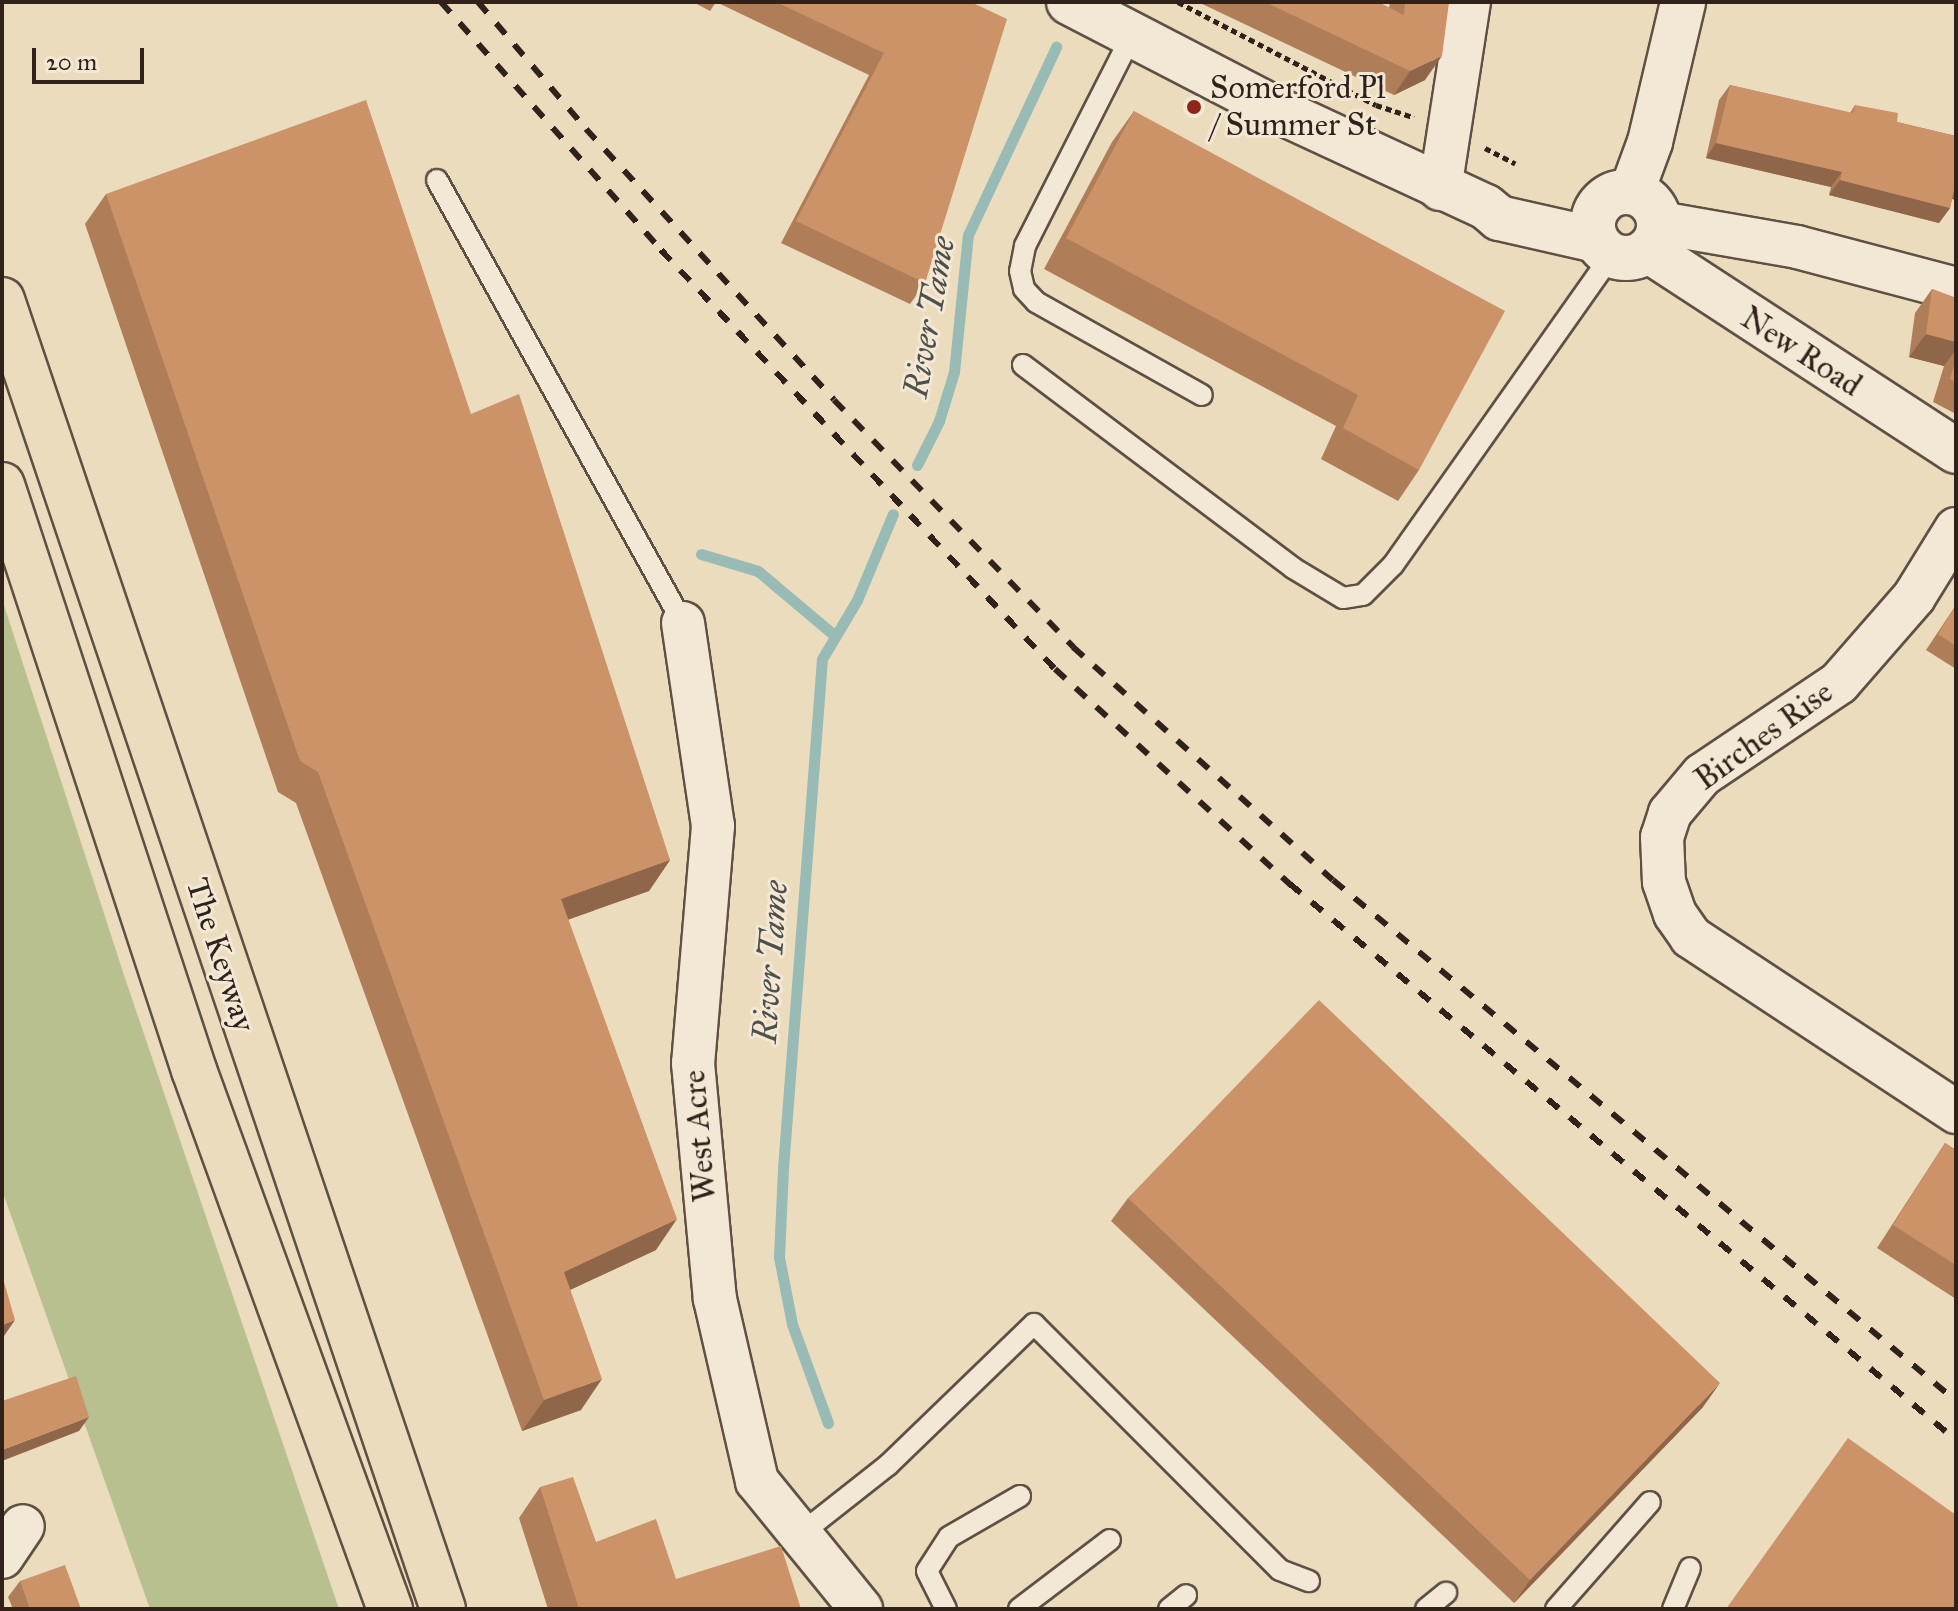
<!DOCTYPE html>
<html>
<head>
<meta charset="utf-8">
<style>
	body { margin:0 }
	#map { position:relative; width:1958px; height:1611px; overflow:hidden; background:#ebdcbe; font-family:"IM FELL Great Primer",serif }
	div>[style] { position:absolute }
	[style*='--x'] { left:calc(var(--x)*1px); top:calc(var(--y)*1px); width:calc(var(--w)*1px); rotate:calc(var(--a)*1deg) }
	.green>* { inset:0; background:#b8c090 }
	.stream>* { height:11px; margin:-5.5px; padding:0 5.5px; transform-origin:5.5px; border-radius:5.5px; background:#98bbb5 }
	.path>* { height:5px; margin-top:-2.5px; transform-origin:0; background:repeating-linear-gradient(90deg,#30221b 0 6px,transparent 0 10px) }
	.roads { filter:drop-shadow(2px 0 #5f5044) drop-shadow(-2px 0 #5f5044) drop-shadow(0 2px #5f5044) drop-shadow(0 -2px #5f5044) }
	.lane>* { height:20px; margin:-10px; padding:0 10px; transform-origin:10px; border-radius:10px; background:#f2e8d5 }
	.street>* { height:42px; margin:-21px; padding:0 21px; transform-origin:21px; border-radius:21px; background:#f2e8d5 }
	.secondary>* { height:44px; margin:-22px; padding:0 22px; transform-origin:22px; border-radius:22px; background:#f2e8d5 }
	.secondary>.ring { margin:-22px; padding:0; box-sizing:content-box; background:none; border:44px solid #f2e8d5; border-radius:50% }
	.highway>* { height:44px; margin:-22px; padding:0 22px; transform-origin:22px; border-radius:22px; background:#ebdcbe }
	.rail>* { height:6px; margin-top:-3px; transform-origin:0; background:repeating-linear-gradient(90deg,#30221b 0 14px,transparent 0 28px) }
	.wall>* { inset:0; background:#af7e59 }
	.shaded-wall>* { inset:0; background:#8f6649 }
	.building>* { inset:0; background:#cc9268 }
	.dots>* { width:22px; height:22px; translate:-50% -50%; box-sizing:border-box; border:4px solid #f2e8d5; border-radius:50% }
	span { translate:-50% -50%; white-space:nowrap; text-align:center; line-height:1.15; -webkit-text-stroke:6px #f2e8d5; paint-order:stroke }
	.poi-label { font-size:32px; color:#30221b }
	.left { translate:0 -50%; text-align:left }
	.street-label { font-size:32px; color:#30221b }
	.water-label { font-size:34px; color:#4f5049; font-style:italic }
	.frame { position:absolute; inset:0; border:4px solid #30221b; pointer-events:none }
	.scale { position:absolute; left:32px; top:48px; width:112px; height:36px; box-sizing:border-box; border:4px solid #30221b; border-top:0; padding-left:10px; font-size:24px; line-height:28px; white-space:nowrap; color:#30221b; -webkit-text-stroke:6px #f2e8d5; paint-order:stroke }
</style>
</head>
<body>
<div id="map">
	<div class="green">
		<i style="clip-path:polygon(2px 599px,124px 975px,339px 1609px,150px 1609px,2px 1190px)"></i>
	</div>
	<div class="stream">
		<i style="--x:917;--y:465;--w:49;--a:-63.4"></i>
		<i style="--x:939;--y:421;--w:51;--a:-73"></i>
		<i style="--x:954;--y:372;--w:138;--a:-84.2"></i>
		<i style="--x:968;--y:235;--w:208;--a:-64.9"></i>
		<i style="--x:701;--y:554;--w:59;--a:16.6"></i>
		<i style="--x:758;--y:571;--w:99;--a:40.1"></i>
		<i style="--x:828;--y:1423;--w:105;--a:-110"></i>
		<i style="--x:792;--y:1324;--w:68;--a:-101"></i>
		<i style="--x:779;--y:1257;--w:89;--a:-87.4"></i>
		<i style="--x:783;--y:1168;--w:510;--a:-85.62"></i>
		<i style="--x:822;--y:659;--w:69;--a:-59.3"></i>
		<i style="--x:857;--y:600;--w:93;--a:-67.3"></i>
	</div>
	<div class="path">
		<i style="--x:1178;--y:2;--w:223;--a:27.5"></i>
		<i style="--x:1376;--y:105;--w:40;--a:18"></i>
		<i style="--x:1485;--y:148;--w:34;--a:27"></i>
	</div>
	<div class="roads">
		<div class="lane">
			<i style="--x:1133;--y:33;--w:239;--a:116.9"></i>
			<i style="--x:1025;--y:246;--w:25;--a:101"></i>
			<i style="--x:1020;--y:271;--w:18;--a:77"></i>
			<i style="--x:1024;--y:289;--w:18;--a:47"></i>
			<i style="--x:1036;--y:302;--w:190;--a:29.3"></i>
			<i style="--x:437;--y:180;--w:507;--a:60.96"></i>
			<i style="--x:1023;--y:365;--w:338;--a:36.9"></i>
			<i style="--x:1293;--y:568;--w:58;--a:31"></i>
			<i style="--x:1343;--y:598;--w:20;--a:-9"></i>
			<i style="--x:1363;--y:595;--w:42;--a:-45"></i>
			<i style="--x:1393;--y:565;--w:378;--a:-54.8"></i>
			<i style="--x:798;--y:1536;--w:115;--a:-38.3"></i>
			<i style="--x:888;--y:1465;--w:203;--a:-44"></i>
			<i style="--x:1034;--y:1324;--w:348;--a:45"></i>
			<i style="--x:1280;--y:1570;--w:31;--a:21"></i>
			<i style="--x:946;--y:1609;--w:42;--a:-116.6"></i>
			<i style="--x:927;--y:1571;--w:40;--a:-57.1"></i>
			<i style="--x:949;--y:1537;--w:82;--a:-30"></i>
			<i style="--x:1019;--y:1609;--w:114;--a:-37.2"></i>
			<i style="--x:1169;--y:1609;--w:22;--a:-39"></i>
			<i style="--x:1426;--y:1609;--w:26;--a:-39"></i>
			<i style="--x:1556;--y:1609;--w:142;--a:-48.7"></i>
			<i style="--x:1673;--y:1609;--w:44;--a:-67.5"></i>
		</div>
		<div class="street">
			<i style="--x:1440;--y:189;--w:189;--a:-81.2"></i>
			<i style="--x:1660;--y:223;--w:139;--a:9.9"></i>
			<i style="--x:1797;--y:247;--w:164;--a:14.8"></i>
			<i style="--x:1956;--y:529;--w:80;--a:121.7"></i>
			<i style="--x:1914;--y:597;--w:114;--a:131.1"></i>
			<i style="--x:1839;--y:683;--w:165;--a:146.1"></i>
			<i style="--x:1702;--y:775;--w:50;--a:130.1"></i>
			<i style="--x:1670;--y:813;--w:25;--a:108"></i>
			<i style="--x:1662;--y:837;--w:45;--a:87.5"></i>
			<i style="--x:1664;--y:882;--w:34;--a:71"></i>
			<i style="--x:1675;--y:914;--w:28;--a:55"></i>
			<i style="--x:1691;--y:937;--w:318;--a:33.4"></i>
			<i style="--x:683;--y:623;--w:205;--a:81.6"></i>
			<i style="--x:713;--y:826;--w:238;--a:94.8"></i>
			<i style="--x:693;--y:1063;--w:237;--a:84.7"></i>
			<i style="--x:715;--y:1299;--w:187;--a:77"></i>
			<i style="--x:757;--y:1481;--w:165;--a:50.9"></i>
			<i style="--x:2;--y:1557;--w:37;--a:-56"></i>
		</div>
		<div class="secondary">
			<i style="--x:1069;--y:2;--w:234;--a:27.4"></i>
			<i style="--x:1277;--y:110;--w:230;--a:24.9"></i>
			<i style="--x:1486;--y:207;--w:17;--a:40"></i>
			<i style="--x:1499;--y:218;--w:99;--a:12.8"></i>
			<i style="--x:1632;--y:191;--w:52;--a:-69.8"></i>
			<i style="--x:1650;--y:142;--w:144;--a:-76.7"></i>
			<i class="ring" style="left:1593px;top:192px;width:22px;height:22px"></i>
			<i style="--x:1648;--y:250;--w:368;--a:33.1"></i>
		</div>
		<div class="highway">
			<i style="--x:2;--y:300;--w:1381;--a:71.38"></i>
			<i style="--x:2;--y:485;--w:616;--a:71.83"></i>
			<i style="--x:194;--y:1070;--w:574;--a:70.02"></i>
		</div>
	</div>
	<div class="rail">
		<i style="--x:441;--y:2;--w:332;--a:48.4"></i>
		<i style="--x:661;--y:250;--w:575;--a:46.76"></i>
		<i style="--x:1055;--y:669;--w:319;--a:42.5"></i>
		<i style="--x:1290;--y:884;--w:868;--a:39.86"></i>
		<i style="--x:478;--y:2;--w:167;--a:49.6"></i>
		<i style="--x:586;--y:129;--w:367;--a:47.5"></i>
		<i style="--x:834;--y:400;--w:344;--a:45.9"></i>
		<i style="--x:1073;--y:647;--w:349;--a:41.9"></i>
		<i style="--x:1333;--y:880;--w:812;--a:39.9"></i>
	</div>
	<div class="wall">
		<i style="clip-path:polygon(693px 2px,971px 2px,925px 283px,910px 304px,781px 243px,869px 75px,716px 2px,710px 11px)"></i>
		<i style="clip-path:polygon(1198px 2px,1378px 2px,1389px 8px,1390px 2px,1449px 2px,1425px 80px,1394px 95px)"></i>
		<i style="clip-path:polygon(1730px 85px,1850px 113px,1855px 105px,1897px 122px,1956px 136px,1956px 200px,1952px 199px,1950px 208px,1939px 223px,1829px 195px,1831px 187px,1706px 158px,1719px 100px)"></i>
		<i style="clip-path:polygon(1134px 111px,1419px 470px,1398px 501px,1321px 459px,1336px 426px,1044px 269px,1112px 142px)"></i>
		<i style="clip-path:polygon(106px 194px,471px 414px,670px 860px,649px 891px,568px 919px,656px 1250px,570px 1290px,581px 1410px,522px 1431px,296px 803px,278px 792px,85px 224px)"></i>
		<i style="clip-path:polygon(1932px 289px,1956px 298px,1956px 414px,1933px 402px,1944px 366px,1909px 357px,1915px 313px)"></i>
		<i style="clip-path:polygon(1956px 605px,1956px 669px,1926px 650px)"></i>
		<i style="clip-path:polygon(1945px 1143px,1956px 1150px,1956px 1299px,1877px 1248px)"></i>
		<i style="clip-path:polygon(1128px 1198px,1703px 1407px,1514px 1603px,1111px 1221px)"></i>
		<i style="clip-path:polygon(540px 1487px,596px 1542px,676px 1579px,801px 1609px,548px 1609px,519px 1518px)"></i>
		<i style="clip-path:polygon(20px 1581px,81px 1609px,13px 1609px,8px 1597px)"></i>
	</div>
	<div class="shaded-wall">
		<i style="clip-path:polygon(1442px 56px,1425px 80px,1394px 95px,1410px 71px)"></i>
		<i style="clip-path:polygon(1716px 143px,1842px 172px,1831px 187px,1706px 158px)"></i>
		<i style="clip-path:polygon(1840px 180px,1950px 208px,1939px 223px,1829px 195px)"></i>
		<i style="clip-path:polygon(1956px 182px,1956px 200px,1945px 197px)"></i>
		<i style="clip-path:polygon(1926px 334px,1956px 342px,1956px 349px,1944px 366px,1909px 357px)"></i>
		<i style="clip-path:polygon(670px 860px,649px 891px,539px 930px,561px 899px)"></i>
		<i style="clip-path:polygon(677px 1219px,656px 1250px,542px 1303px,564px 1272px)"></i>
		<i style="clip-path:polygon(15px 1320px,4px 1336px,2px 1337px,2px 1325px)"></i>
		<i style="clip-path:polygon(602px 1379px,581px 1410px,522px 1431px,544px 1400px)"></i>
		<i style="clip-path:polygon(1720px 1383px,1703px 1407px,1514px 1603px,1530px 1580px)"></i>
		<i style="clip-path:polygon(89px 1417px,79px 1431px,2px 1461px,2px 1450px)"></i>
	</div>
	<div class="building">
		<i style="clip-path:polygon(776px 2px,971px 2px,1007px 19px,925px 283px,796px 221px,884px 53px)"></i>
		<i style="clip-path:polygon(1265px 2px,1378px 2px,1404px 15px,1405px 2px,1449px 2px,1442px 56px,1410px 71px)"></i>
		<i style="clip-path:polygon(1730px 85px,1853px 113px,1855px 105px,1898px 113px,1897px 122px,1956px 136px,1956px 182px,1950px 208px,1840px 180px,1842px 172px,1716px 143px)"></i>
		<i style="clip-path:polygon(366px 100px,471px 414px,519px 394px,670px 860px,561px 899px,677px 1219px,564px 1272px,602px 1379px,544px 1400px,318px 772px,300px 761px,106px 194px)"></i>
		<i style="clip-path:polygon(1134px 111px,1505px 311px,1419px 470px,1343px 428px,1358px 395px,1066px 238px)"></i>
		<i style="clip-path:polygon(1932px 289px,1956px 298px,1956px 342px,1926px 334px)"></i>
		<i style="clip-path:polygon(1956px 358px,1956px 382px,1950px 379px)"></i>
		<i style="clip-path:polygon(1956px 605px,1956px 646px,1938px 634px)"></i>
		<i style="clip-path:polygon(1319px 1000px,1720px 1383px,1530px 1580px,1128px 1198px)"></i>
		<i style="clip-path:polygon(1945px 1143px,1956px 1150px,1956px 1265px,1893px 1225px)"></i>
		<i style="clip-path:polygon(2px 1275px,15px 1320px,2px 1325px)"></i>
		<i style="clip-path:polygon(76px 1376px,89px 1417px,2px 1450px,2px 1401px)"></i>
		<i style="clip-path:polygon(1848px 1438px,1956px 1515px,1956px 1609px,1726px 1609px)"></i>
		<i style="clip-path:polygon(573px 1477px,596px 1542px,656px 1519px,676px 1579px,781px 1546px,801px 1609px,579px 1609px,540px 1487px)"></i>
		<i style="clip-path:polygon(65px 1565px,81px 1609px,30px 1609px,20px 1581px)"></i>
	</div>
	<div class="dots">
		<i style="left:1194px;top:107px;background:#8f2418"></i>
	</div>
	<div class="poi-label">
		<span class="left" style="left:1210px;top:107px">Somerford Pl<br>/ Summer St</span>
	</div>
	<div class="street-label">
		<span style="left:1801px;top:352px;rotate:33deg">New Road</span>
		<span style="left:1764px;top:736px;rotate:-36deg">Birches Rise</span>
		<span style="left:220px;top:955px;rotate:72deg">The Keyway</span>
		<span style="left:700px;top:1136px;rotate:-95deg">West Acre</span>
	</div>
	<div class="water-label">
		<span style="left:929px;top:317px;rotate:-80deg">River Tame</span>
		<span style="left:770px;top:962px;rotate:-86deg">River Tame</span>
	</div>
	<div class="frame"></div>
	<div class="scale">20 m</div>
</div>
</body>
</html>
